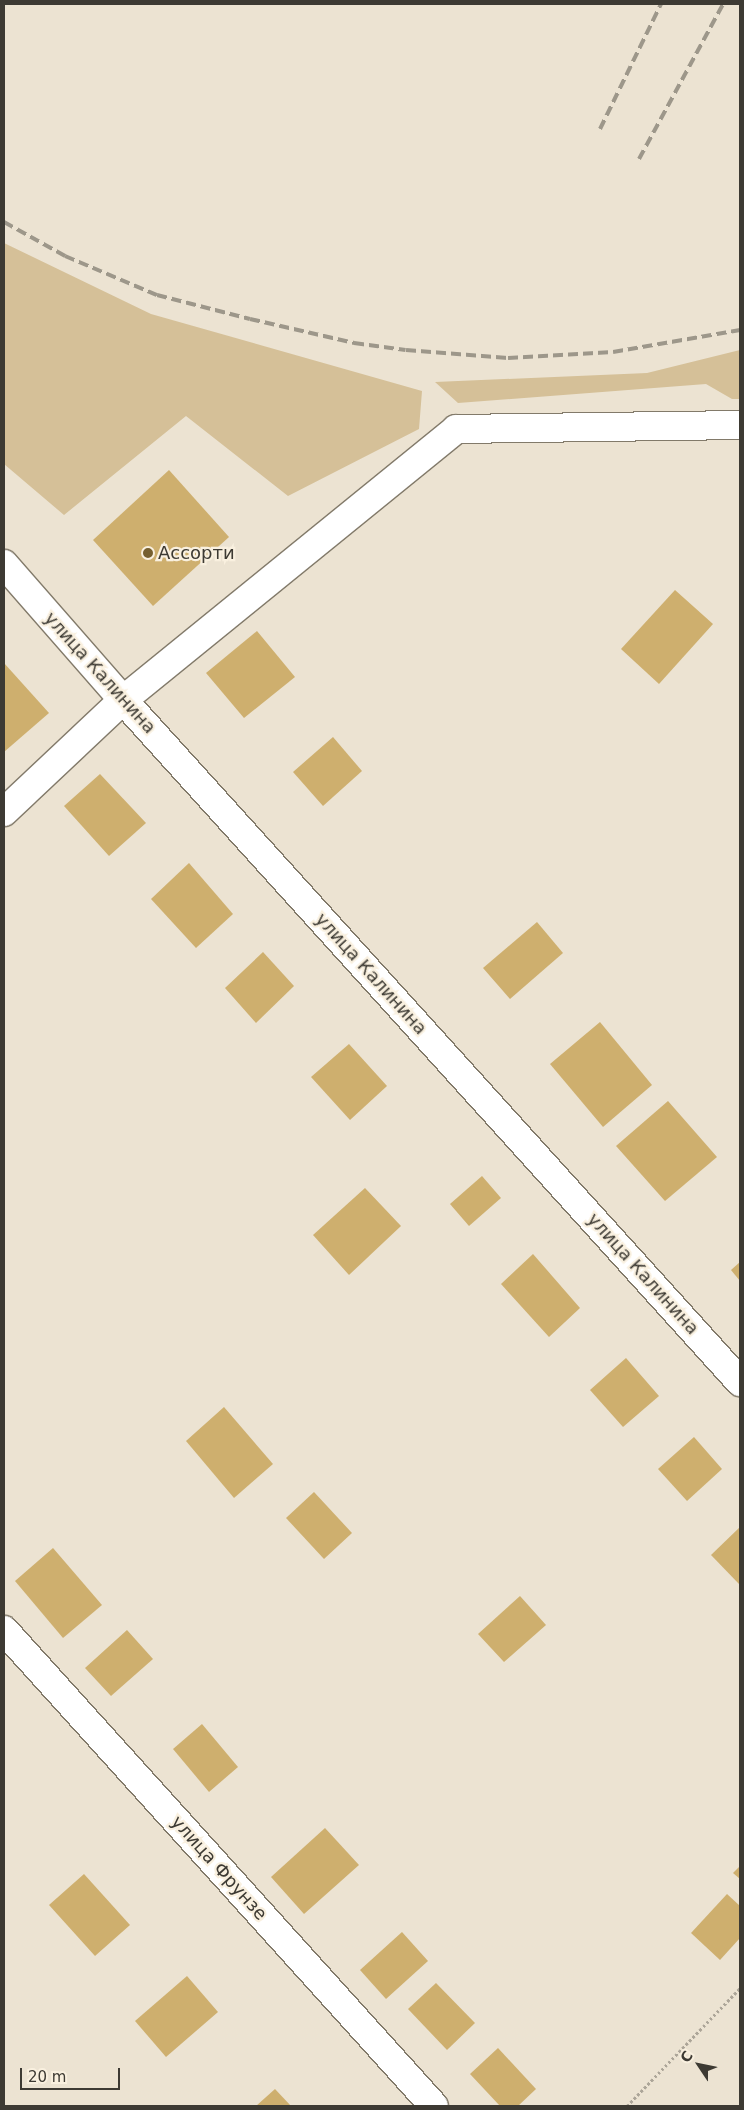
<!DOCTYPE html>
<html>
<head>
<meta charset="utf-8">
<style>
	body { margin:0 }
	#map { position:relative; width:744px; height:2110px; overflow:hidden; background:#ece3d2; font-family:"DejaVu Sans",sans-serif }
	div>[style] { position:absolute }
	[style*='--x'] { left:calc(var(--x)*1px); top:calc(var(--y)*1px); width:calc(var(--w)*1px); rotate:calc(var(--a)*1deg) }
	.green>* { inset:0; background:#d5c098 }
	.building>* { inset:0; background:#ceaf6e }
	.path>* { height:3px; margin-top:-1.5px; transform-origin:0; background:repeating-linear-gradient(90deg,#aca598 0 2.5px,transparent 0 5px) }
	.roads { filter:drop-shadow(1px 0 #827a6a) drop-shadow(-1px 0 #827a6a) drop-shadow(0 1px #827a6a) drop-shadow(0 -1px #827a6a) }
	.minor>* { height:28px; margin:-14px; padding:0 14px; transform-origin:14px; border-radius:14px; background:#fff }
	.rail>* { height:4px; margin-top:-2px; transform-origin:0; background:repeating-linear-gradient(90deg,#9d978a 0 10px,transparent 0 15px) }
	.dots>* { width:14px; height:14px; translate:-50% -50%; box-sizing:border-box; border:2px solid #f9f0df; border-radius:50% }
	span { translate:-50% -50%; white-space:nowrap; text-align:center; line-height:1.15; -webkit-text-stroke:4.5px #f9f0df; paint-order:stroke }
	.poi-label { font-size:18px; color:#3d3a33 }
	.left { translate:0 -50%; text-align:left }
	.street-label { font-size:18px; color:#3d3a33 }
	.frame { position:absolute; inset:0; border:5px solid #3d3a33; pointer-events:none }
	.north { position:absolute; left:674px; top:2040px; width:50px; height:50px; -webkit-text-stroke:4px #f9f0df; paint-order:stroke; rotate:304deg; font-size:14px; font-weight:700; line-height:20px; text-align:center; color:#3d3a33 }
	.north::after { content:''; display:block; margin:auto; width:18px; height:22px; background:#3d3a33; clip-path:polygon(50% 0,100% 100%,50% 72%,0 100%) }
	.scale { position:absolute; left:20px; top:2068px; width:100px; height:22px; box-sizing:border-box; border:2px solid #3d3a33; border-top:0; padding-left:6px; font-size:15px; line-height:18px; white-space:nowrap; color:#3d3a33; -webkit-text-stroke:4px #f9f0df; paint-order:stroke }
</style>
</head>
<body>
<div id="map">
	<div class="green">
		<i style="clip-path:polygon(4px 243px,151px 314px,422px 391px,419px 429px,288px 496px,186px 416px,64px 515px,4px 464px)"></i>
		<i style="clip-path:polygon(740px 350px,740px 399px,732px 399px,706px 384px,458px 403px,435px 382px,647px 373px)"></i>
	</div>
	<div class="building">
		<i style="clip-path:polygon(169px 470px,229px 537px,153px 606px,93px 540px)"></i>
		<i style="clip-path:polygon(675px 590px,713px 624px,659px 684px,621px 649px)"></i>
		<i style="clip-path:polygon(257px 631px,295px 677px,244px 718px,206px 673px)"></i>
		<i style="clip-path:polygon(4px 663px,49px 713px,4px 752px)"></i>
		<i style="clip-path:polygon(333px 737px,362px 771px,323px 806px,293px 772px)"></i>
		<i style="clip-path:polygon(100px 774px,146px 823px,109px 856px,64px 806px)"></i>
		<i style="clip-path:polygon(189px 863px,233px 914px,196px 948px,151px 899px)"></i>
		<i style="clip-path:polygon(537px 922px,563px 953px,510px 999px,483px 968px)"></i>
		<i style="clip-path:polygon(263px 952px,294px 986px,256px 1023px,225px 988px)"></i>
		<i style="clip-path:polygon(600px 1022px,652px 1085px,603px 1127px,550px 1064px)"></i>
		<i style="clip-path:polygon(349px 1044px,387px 1086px,350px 1120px,311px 1077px)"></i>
		<i style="clip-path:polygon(668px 1101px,717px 1157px,665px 1201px,616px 1146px)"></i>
		<i style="clip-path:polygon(482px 1176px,501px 1198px,469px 1226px,450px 1204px)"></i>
		<i style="clip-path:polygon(365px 1188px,401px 1226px,349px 1275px,313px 1235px)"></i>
		<i style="clip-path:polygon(533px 1254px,580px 1308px,549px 1337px,501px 1284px)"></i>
		<i style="clip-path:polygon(740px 1262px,740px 1281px,731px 1270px)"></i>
		<i style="clip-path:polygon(626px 1358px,659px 1396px,623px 1427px,590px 1390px)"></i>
		<i style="clip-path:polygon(224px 1407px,273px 1464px,234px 1498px,186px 1441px)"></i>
		<i style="clip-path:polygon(694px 1437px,722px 1469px,687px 1501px,658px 1469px)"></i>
		<i style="clip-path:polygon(314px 1492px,352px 1533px,324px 1559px,286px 1518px)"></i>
		<i style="clip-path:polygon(740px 1527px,740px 1582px,739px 1584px,711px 1555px)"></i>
		<i style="clip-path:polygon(53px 1548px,102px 1605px,63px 1638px,15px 1581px)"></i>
		<i style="clip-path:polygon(520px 1596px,546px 1625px,504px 1662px,478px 1634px)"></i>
		<i style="clip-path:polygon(127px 1630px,153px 1659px,111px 1696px,85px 1668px)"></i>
		<i style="clip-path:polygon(202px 1724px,238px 1767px,209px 1792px,173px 1749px)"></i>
		<i style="clip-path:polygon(325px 1828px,359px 1865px,304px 1914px,271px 1877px)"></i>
		<i style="clip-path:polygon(740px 1866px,740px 1879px,733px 1873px)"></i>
		<i style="clip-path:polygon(84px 1874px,130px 1925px,95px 1956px,49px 1905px)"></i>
		<i style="clip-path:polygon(727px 1894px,740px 1906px,740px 1938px,720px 1960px,691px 1933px)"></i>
		<i style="clip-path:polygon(402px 1932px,428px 1961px,386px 1999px,360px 1970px)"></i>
		<i style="clip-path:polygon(187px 1976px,218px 2012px,166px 2057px,135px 2021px)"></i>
		<i style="clip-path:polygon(436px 1983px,475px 2023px,447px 2050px,408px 2009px)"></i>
		<i style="clip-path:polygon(498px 2048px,536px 2089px,518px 2106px,500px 2106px,470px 2074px)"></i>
		<i style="clip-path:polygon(275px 2089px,291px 2106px,256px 2106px)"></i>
	</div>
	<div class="path">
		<i style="--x:627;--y:2106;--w:163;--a:-46.2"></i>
	</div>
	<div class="roads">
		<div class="minor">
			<i style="--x:4;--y:564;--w:181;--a:48.8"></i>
			<i style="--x:123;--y:700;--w:920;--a:47.86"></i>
			<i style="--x:4;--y:812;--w:163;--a:-43.3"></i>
			<i style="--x:123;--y:700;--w:429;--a:-39.1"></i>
			<i style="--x:456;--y:429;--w:284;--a:-0.8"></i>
			<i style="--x:4;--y:1630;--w:641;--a:47.91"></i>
		</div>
	</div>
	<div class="rail">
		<i style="--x:600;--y:129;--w:139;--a:-64"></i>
		<i style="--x:639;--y:159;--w:176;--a:-61.5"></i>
		<i style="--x:4;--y:222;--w:70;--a:29.1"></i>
		<i style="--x:65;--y:256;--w:100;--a:23"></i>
		<i style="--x:157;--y:295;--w:96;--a:14.5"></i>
		<i style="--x:250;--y:319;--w:107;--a:13"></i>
		<i style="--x:354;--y:343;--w:52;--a:7.7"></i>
		<i style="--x:406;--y:350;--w:102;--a:4.5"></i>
		<i style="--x:508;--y:358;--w:105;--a:-3.3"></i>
		<i style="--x:613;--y:352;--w:129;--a:-9.8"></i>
	</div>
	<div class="dots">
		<i style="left:148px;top:553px;background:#765f2f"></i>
	</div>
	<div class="poi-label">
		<span class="left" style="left:158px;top:553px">Ассорти</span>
	</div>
	<div class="street-label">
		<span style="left:100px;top:673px;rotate:48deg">улица Калинина</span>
		<span style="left:371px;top:974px;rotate:48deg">улица Калинина</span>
		<span style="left:643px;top:1274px;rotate:48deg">улица Калинина</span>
		<span style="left:219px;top:1868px;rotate:48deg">улица Фрунзе</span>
	</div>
	<div class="frame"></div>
	<div class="north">С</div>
	<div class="scale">20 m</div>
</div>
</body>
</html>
